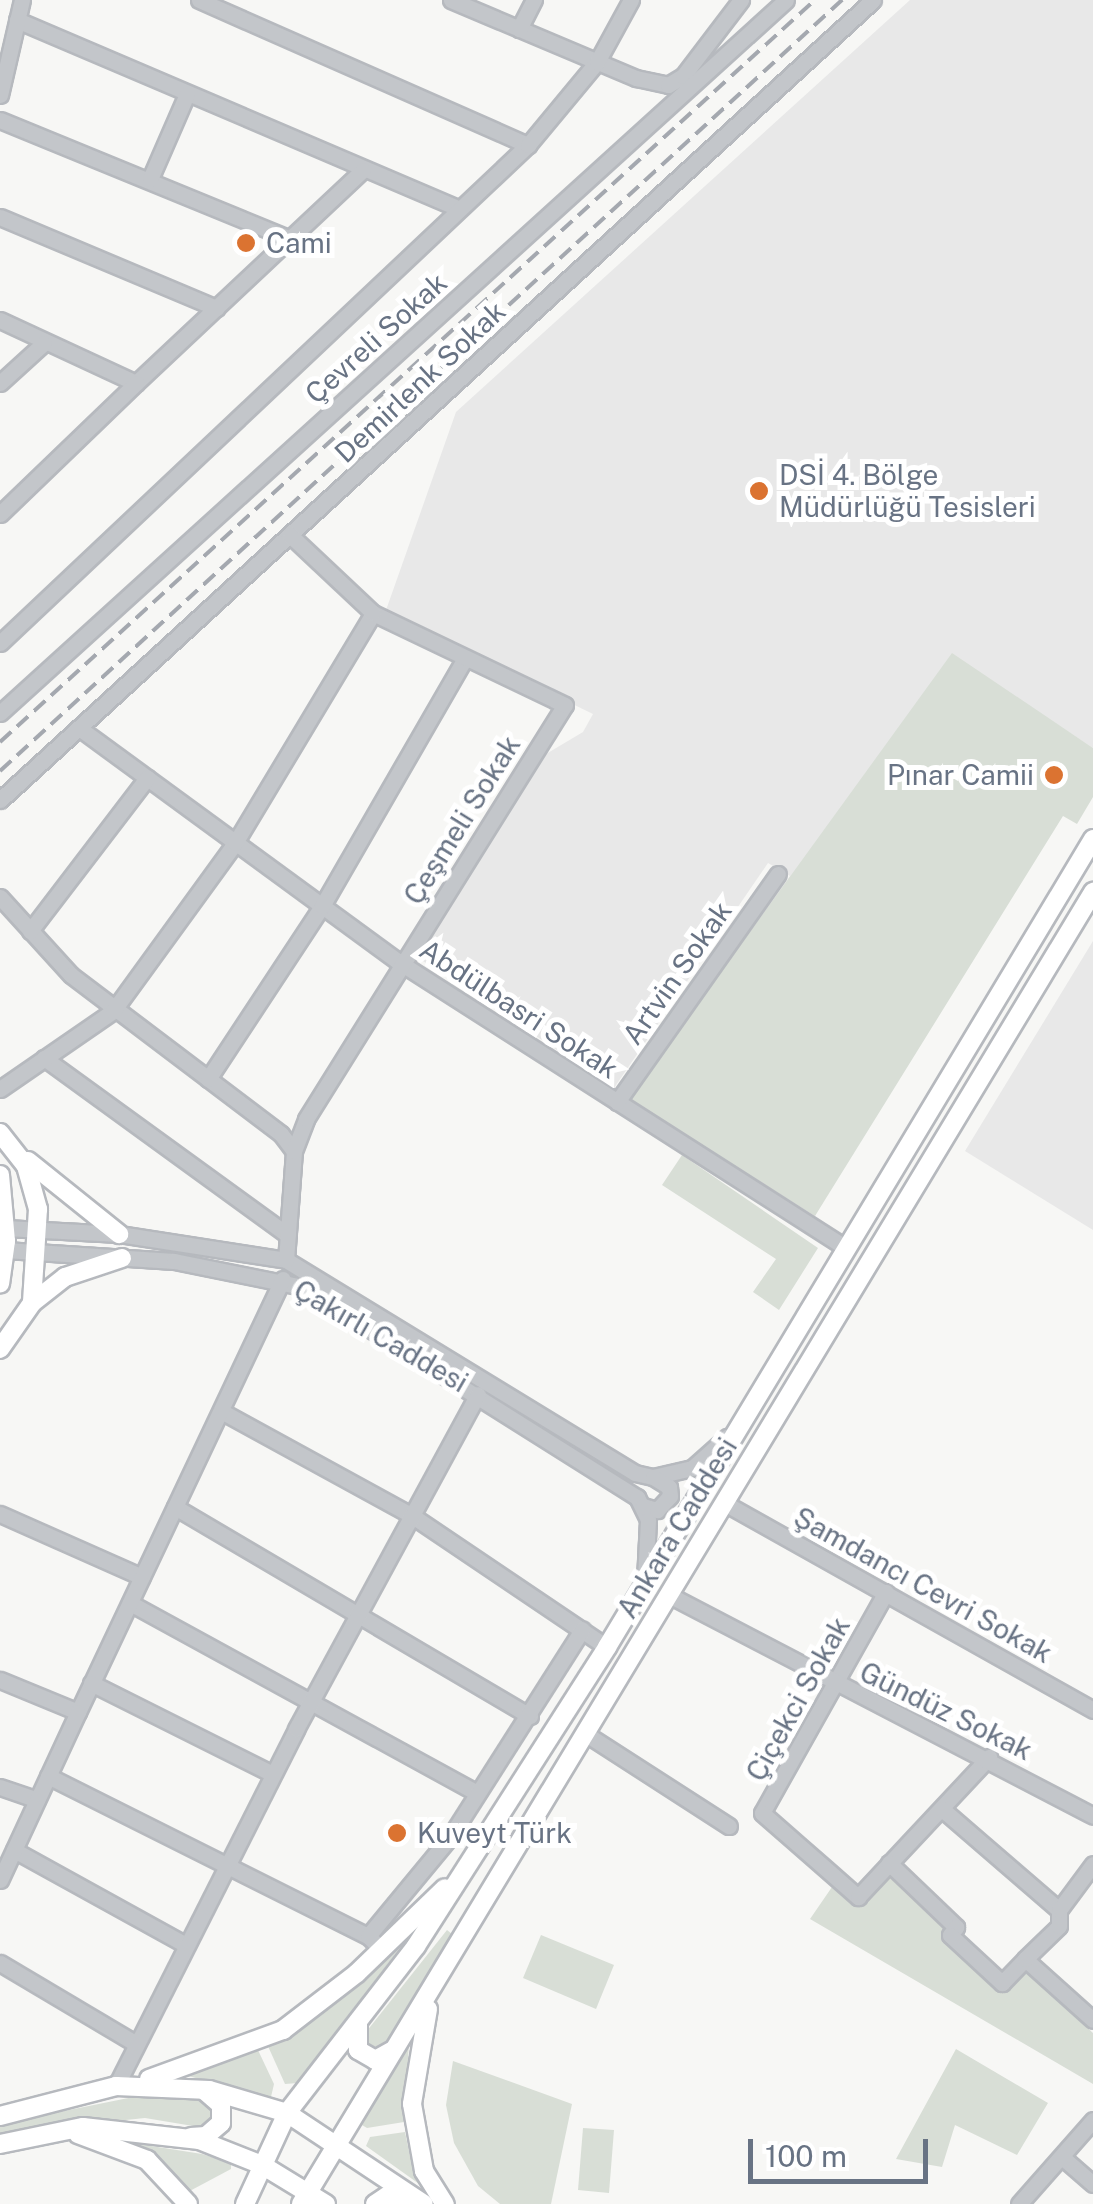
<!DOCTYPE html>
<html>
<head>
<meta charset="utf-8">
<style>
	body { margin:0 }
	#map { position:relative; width:1093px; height:2204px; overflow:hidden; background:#f7f7f5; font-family:"Public Sans",sans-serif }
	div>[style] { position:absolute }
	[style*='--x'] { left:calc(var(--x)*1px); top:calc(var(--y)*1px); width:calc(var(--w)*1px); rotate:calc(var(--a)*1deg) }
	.built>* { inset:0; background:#e8e8e8 }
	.green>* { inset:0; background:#d8ded6 }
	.roads { filter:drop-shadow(2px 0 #b6b9be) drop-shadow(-2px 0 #b6b9be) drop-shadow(0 2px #b6b9be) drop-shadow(0 -2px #b6b9be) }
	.minor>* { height:15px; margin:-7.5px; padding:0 7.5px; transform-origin:7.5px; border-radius:7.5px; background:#c3c6ca }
	.major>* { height:18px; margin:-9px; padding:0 9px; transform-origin:9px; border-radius:9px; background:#fff }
	.rail>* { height:4px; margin-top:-2px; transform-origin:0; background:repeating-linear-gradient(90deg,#a4a8af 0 15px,transparent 0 23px) }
	.dots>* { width:28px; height:28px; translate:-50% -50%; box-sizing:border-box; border:5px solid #fff; border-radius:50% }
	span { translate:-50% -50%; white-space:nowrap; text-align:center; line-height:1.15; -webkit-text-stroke:10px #fff; paint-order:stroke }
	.poi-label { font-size:28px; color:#687384 }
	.left { translate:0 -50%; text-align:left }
	.right { translate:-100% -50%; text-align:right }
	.street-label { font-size:28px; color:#687384 }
	.scale { position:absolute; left:748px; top:2139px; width:180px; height:45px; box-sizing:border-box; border:5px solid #687384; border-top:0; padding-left:12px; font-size:30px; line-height:35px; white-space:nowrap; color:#687384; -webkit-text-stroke:8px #fff; paint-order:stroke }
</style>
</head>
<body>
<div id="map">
	<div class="built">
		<i style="clip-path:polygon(910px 0,1093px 0,1093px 748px,1026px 704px,815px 1216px,629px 1099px,790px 876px,768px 863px,614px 1088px,414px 955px,541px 757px,583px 732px,593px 714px,385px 613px,456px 412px)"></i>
		<i style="clip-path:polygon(1093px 941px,1093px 1230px,965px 1151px)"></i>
	</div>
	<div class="green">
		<i style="clip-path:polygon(952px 653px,1093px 748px,1093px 797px,1077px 824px,1063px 816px,815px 1216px,629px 1099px)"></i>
		<i style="clip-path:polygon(682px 1155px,818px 1248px,779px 1310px,753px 1292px,776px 1259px,662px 1185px)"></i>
		<i style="clip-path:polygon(887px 1869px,949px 1924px,949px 1946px,1002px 1990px,1022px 1967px,1093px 2033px,1093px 2084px,810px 1919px,832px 1887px,853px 1901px)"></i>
		<i style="clip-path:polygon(414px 1929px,298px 2083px,285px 2084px,267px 2044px)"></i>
		<i style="clip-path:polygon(447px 1930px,452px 1934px,390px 2045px,367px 2047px,366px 2032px)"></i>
		<i style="clip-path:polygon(541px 1935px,614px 1965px,596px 2009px,523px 1978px)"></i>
		<i style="clip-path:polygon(409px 2043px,404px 2122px,367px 2128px,362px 2125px)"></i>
		<i style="clip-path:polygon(257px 2048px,274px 2084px,271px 2097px,188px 2076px)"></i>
		<i style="clip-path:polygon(956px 2049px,1048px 2103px,1017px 2155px,955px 2125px,942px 2167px,896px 2159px)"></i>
		<i style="clip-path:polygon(453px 2061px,572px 2104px,551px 2204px,500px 2204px,478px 2186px,454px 2143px,446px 2105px)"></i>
		<i style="clip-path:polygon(148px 2094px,207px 2098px,217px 2116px,205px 2128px,145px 2118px,0 2133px,0 2124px)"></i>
		<i style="clip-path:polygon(583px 2128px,614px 2130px,609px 2193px,578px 2190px)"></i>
		<i style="clip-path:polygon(405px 2132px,410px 2156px,422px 2186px,366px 2146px,370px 2137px)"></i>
		<i style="clip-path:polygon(126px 2142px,202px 2154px,231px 2163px,231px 2169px,186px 2193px,152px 2156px)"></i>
	</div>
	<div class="roads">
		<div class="minor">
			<i style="--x:199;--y:0;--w:360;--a:23.8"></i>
			<i style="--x:451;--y:0;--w:201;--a:22.9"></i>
			<i style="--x:636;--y:78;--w:33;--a:12"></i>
			<i style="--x:668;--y:85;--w:17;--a:-31"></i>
			<i style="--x:683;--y:76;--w:96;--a:-52.7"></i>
			<i style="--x:17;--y:20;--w:478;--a:23.1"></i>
			<i style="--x:519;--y:29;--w:33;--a:-63"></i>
			<i style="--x:0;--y:95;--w:98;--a:-77"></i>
			<i style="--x:0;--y:120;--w:313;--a:22.3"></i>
			<i style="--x:150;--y:179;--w:93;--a:-66.5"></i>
			<i style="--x:0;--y:217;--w:235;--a:22.8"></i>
			<i style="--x:0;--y:320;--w:150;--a:24.9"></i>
			<i style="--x:136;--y:383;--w:311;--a:-43.2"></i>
			<i style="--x:0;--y:383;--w:59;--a:-42.3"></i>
			<i style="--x:0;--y:514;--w:189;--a:-43.9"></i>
			<i style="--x:0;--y:643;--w:726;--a:-43.33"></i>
			<i style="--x:528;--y:145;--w:108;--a:-50.3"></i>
			<i style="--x:597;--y:62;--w:71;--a:-61.3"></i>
			<i style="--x:0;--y:713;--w:1061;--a:-42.21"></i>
			<i style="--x:79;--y:728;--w:400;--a:36.2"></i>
			<i style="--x:402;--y:964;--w:527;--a:32.6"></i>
			<i style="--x:0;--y:800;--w:1184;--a:-42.5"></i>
			<i style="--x:0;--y:897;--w:105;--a:47.7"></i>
			<i style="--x:71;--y:975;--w:263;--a:37.1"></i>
			<i style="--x:281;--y:1134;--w:21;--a:53"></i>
			<i style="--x:30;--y:931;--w:193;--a:-52.6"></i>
			<i style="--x:44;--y:1058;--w:301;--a:36"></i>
			<i style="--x:208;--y:1079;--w:207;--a:-56.6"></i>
			<i style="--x:322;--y:906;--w:282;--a:-60"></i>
			<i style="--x:0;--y:1089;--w:137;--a:-34.6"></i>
			<i style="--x:113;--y:1011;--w:208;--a:-54"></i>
			<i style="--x:235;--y:843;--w:268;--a:-59"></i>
			<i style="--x:617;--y:1102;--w:279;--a:-54.8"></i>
			<i style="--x:5;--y:1228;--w:114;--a:3"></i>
			<i style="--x:119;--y:1234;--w:169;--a:8.8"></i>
			<i style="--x:286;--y:1260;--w:409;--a:31.4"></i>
			<i style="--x:635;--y:1473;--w:18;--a:13"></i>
			<i style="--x:653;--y:1477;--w:40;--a:-13"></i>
			<i style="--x:692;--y:1468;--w:47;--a:-41.5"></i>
			<i style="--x:5;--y:1250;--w:169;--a:3.7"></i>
			<i style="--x:174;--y:1261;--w:132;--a:11.4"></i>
			<i style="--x:303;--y:1287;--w:395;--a:32.2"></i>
			<i style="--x:637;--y:1497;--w:25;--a:64"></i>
			<i style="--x:648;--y:1520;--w:59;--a:92.9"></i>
			<i style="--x:286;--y:1260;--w:109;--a:-85.8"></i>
			<i style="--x:294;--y:1151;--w:34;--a:-69"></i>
			<i style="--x:306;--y:1119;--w:488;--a:-58"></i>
			<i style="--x:565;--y:705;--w:213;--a:-154.4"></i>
			<i style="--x:373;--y:613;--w:114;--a:-136.8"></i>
			<i style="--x:221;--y:1411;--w:217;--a:28.7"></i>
			<i style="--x:411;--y:1515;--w:236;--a:34"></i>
			<i style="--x:728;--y:1505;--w:419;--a:29.3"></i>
			<i style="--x:643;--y:1506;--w:15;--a:16"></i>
			<i style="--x:657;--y:1510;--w:19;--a:-47"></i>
			<i style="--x:670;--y:1496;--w:9;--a:-96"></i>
			<i style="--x:669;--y:1487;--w:19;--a:-148"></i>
			<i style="--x:175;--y:1507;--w:412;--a:30.5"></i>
			<i style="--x:0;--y:1514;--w:155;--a:23.9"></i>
			<i style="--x:886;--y:1592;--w:253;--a:119.3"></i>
			<i style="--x:762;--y:1813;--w:128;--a:41.2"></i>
			<i style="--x:858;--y:1897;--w:192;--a:-46.9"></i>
			<i style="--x:669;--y:1595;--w:478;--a:27.5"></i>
			<i style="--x:130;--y:1603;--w:396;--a:28.7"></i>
			<i style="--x:0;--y:1680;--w:84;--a:22.3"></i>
			<i style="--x:78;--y:1712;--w:479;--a:-64.7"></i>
			<i style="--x:91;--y:1683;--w:203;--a:26.6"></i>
			<i style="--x:586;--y:1734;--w:170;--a:32.8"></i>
			<i style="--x:48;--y:1776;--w:358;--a:26.6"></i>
			<i style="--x:368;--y:1936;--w:18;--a:45"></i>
			<i style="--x:0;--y:1787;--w:39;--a:19"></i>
			<i style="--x:942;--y:1809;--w:155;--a:40.8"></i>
			<i style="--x:14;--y:1850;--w:196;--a:28.9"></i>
			<i style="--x:889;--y:1863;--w:93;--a:43.7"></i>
			<i style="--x:956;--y:1927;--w:10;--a:127"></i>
			<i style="--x:950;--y:1935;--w:71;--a:42.7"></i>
			<i style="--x:1002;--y:1983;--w:33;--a:-46"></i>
			<i style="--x:1025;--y:1959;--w:91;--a:41.9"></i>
			<i style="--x:0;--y:1880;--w:185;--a:-65.1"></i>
			<i style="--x:368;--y:1936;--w:129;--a:-50.4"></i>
			<i style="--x:450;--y:1837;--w:246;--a:-57.5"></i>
			<i style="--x:1025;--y:1959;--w:47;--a:-44.1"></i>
			<i style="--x:1059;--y:1926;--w:16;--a:-90"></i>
			<i style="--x:1059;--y:1910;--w:57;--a:-53.5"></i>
			<i style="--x:0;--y:1963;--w:157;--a:30.7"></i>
			<i style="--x:116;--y:2086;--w:400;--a:-63.2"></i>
			<i style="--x:296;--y:1729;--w:381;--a:-61.5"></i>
			<i style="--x:1062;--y:2157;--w:41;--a:41.1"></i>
			<i style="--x:1019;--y:2204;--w:112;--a:-48.6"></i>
		</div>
		<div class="major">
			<i style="--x:0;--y:1133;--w:42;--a:51.8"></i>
			<i style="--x:26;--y:1166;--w:45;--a:74.4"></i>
			<i style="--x:38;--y:1209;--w:94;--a:93.7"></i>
			<i style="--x:32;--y:1303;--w:56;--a:124.8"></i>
			<i style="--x:28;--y:1161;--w:117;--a:38.7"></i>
			<i style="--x:0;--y:1175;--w:66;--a:84.8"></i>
			<i style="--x:6;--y:1241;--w:43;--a:97.9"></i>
			<i style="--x:32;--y:1303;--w:42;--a:-38.2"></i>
			<i style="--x:65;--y:1277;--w:60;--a:-18.4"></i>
			<i style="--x:428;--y:2009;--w:96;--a:99.6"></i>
			<i style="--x:412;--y:2104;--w:68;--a:79.8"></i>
			<i style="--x:424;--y:2171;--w:39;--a:58"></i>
			<i style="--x:358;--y:2022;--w:28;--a:90"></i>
			<i style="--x:358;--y:2050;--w:20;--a:30"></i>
			<i style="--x:375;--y:2060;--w:18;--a:-29"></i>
			<i style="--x:149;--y:2079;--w:143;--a:-20.1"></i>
			<i style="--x:283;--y:2030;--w:93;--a:-37.6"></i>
			<i style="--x:357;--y:1973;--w:122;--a:-44"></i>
			<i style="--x:0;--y:2116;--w:120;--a:-14.5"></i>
			<i style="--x:116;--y:2086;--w:93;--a:2.5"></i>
			<i style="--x:209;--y:2090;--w:81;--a:16.4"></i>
			<i style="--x:287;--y:2113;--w:164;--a:33.6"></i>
			<i style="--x:78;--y:2134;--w:74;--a:20.6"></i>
			<i style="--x:147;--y:2160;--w:60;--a:47"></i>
			<i style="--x:191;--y:2137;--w:15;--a:-4"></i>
			<i style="--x:206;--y:2136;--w:20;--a:-41"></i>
			<i style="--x:221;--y:2123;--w:18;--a:-90"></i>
			<i style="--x:221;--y:2105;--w:21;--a:-139"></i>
			<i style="--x:0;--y:2144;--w:85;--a:-11.6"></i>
			<i style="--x:83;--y:2127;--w:117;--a:6.4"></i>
			<i style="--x:199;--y:2140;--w:68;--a:21.6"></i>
			<i style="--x:262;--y:2165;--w:75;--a:31.4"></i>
			<i style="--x:245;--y:2204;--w:100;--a:-65.2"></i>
			<i style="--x:287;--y:2113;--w:211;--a:-52.3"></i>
			<i style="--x:416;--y:1946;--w:355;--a:-57.4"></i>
			<i style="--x:607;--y:1647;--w:943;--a:-58.97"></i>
			<i style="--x:301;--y:2204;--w:1533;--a:-58.88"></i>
			<i style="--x:375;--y:2204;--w:14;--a:-34"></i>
			<i style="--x:387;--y:2196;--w:28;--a:6"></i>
		</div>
	</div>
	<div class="rail">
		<i style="--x:0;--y:742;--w:1102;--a:-42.32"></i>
		<i style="--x:0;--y:771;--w:1142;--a:-42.48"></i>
	</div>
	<div class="dots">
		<i style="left:246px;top:243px;background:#db7331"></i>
		<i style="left:759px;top:491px;background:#db7331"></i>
		<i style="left:1054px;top:775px;background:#db7331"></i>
		<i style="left:397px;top:1833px;background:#db7331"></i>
	</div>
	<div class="poi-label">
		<span class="left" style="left:266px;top:243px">Cami</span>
		<span class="left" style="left:779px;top:491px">DSİ 4. Bölge<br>Müdürlüğü Tesisleri</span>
		<span class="right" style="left:1034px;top:775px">Pınar Camii</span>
		<span class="left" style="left:417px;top:1833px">Kuveyt Türk</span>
	</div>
	<div class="street-label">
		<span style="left:376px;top:338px;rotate:-42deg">Çevreli Sokak</span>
		<span style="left:420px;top:382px;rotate:-43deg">Demirlenk Sokak</span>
		<span style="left:462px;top:820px;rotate:-58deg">Çeşmeli Sokak</span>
		<span style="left:677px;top:973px;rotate:-55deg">Artvin Sokak</span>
		<span style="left:519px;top:1009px;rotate:33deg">Abdülbasri Sokak</span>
		<span style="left:381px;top:1336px;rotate:30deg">Çakırlı Caddesi</span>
		<span style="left:677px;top:1528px;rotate:-59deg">Ankara Caddesi</span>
		<span style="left:923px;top:1585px;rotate:29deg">Şamdancı Cevri Sokak</span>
		<span style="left:798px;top:1699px;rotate:-61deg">Çiçekci Sokak</span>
		<span style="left:946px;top:1711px;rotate:26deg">Gündüz Sokak</span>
	</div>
	<div class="scale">100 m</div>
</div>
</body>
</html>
